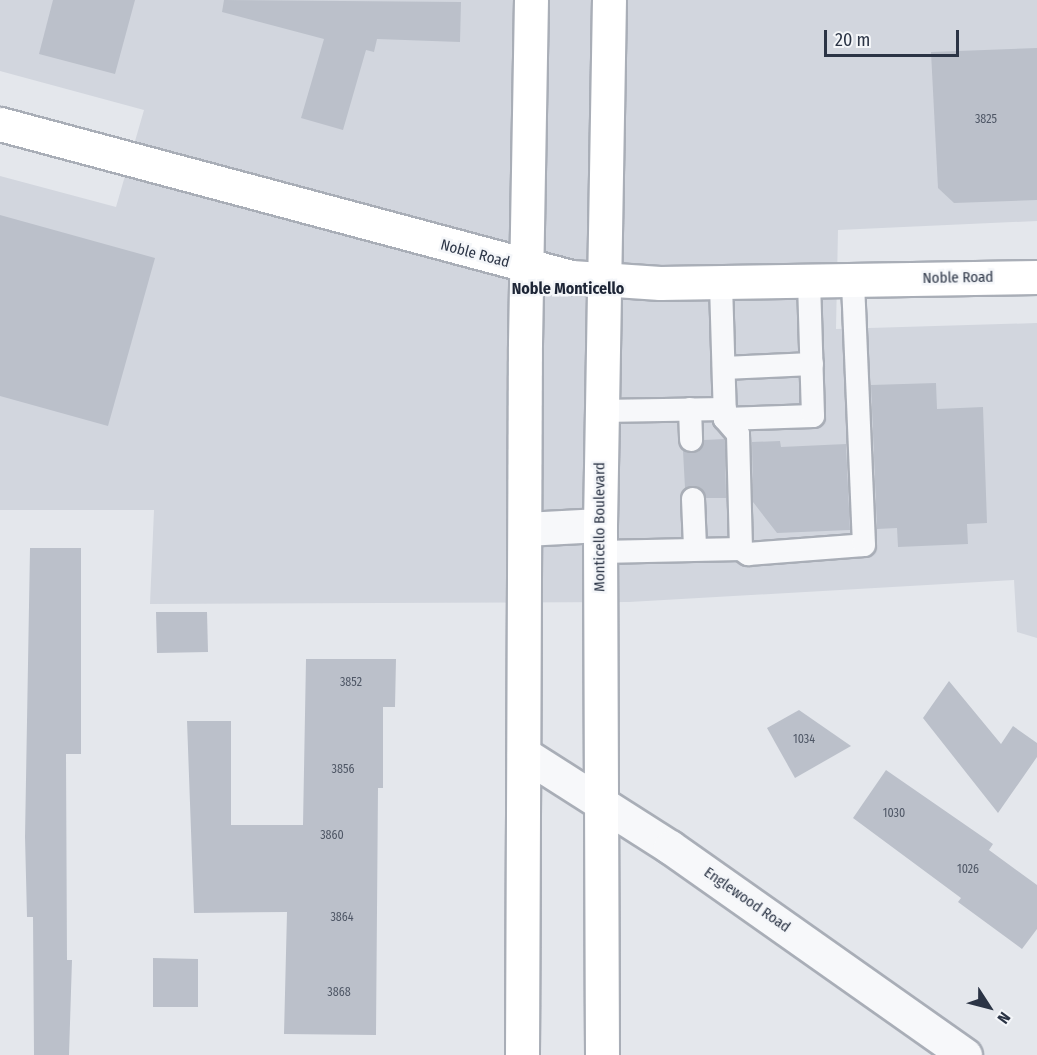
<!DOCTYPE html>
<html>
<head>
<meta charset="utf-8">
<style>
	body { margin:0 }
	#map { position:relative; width:1037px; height:1055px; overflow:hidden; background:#e4e7ec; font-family:"Fira Sans Condensed",sans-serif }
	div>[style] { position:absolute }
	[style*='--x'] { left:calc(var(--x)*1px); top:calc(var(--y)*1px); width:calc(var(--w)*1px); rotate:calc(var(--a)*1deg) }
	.built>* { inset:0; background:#d2d6de }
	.building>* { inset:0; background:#bbc0ca }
	.roads { filter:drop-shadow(2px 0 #a9aeb7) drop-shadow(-2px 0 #a9aeb7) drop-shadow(0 2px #a9aeb7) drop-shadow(0 -2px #a9aeb7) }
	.service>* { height:22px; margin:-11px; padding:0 11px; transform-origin:11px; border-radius:11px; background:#f7f8fa }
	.minor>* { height:33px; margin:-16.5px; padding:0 16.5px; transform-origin:16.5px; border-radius:16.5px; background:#f7f8fa }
	.tertiary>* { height:33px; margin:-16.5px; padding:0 16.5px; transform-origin:16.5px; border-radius:16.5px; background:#f7f8fa }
	.secondary>* { height:33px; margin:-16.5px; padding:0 16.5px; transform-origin:16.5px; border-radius:16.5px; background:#fff }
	span { translate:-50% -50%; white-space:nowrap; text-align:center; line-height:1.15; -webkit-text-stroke:5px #f4f6f9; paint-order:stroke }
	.number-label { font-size:12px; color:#4f5766 }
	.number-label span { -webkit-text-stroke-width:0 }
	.street-label { font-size:15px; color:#2b3445 }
	.neighbourhood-label { font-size:16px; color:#1d2536; font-weight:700 }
	.north { position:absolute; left:959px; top:977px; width:60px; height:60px; -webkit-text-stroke:4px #f4f6f9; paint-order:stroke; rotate:126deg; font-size:16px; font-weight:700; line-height:24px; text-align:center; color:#2b3445 }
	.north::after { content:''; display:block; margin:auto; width:21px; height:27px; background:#2b3445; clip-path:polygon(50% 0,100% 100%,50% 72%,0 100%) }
	.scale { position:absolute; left:824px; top:30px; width:135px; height:27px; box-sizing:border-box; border:3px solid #2b3445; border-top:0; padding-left:8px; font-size:18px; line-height:21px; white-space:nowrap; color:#2b3445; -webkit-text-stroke:4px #f4f6f9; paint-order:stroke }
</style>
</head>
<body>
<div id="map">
	<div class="built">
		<i style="clip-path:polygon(0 0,1037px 0,1037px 221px,838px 230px,836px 329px,1037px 323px,1037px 638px,1017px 632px,1014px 580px,629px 602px,150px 604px,154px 510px,0 510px,0 176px,116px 207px,144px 110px,0 71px)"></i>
	</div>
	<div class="building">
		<i style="clip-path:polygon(53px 0,135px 0,115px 74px,39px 54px)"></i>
		<i style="clip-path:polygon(224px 0,461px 2px,460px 42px,377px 39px,374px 52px,366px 50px,343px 130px,301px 118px,324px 39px,222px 12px)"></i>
		<i style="clip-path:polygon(1037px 48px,1037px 200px,954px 203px,938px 188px,931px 52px)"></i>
		<i style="clip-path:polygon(0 215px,155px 258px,108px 426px,0 396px)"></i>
		<i style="clip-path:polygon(936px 383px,937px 409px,983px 407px,987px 523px,967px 524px,968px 544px,898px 547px,897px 528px,877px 529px,871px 385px)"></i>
		<i style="clip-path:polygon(725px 439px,726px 498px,706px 498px,699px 487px,685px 488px,683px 451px,698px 452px,704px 440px)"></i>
		<i style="clip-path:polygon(780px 441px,781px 447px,846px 444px,850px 530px,777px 533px,753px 502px,752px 442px)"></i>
		<i style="clip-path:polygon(30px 548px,81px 548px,81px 754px,66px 754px,67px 960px,72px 960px,69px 1055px,34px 1055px,33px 917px,27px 917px,25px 837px)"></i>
		<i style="clip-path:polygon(156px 612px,207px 612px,208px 652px,157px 653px)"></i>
		<i style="clip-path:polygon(306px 659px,396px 659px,395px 707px,383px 707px,383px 788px,378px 788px,376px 1035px,284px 1034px,287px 912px,194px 913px,187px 721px,231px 721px,231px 825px,303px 825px)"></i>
		<i style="clip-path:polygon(949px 681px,1001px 744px,1013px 726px,1037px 743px,1037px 757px,998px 813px,923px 718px)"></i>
		<i style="clip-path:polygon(799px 710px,851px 746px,795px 778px,767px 728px)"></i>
		<i style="clip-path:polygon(886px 770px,993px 844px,989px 850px,1037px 885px,1037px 929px,1022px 949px,958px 902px,961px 898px,853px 818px)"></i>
		<i style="clip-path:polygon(153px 958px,198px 959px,198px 1007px,153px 1007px)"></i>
	</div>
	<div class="roads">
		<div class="service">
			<i style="--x:724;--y:368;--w:88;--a:-2.6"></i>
			<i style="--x:690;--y:409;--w:31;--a:88"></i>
			<i style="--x:601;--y:411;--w:124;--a:-0.9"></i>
			<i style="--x:725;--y:419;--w:88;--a:-2"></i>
			<i style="--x:813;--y:416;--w:136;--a:-91.7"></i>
			<i style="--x:693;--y:499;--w:48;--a:87.6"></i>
			<i style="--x:741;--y:549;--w:9;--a:36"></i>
			<i style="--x:748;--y:554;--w:116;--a:-4.4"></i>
			<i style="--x:864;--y:545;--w:265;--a:-92.4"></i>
			<i style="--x:600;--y:552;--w:141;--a:-1.2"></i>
			<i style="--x:741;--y:549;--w:115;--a:-91.5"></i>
			<i style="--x:738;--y:434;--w:20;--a:-131"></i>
			<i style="--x:725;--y:419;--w:138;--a:-91.7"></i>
		</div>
		<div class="minor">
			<i style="--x:524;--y:754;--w:173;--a:32.5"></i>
			<i style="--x:670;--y:847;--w:361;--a:35.2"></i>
		</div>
		<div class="tertiary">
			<i style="--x:525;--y:529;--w:75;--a:-3.1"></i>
		</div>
		<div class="secondary">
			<i style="--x:0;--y:124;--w:591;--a:15"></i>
			<i style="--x:571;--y:277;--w:89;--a:3.9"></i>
			<i style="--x:660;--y:283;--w:377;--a:-0.9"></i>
			<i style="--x:522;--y:1055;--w:712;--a:-89.76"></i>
			<i style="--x:525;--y:343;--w:343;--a:-89"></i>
			<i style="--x:602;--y:1055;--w:530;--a:-90.22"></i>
			<i style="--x:600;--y:525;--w:525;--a:-89.02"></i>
		</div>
	</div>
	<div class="number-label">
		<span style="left:986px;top:120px">3825</span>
		<span style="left:351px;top:683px">3852</span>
		<span style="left:804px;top:740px">1034</span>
		<span style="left:343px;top:770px">3856</span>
		<span style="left:894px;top:814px">1030</span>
		<span style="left:332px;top:836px">3860</span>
		<span style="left:968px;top:870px">1026</span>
		<span style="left:342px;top:918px">3864</span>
		<span style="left:339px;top:993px">3868</span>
	</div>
	<div class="street-label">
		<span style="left:475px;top:254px;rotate:15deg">Noble Road</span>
		<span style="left:958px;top:278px;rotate:-1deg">Noble Road</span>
		<span style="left:600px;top:527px;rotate:-90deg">Monticello Boulevard</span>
		<span style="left:747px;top:900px;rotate:35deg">Englewood Road</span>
	</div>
	<div class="neighbourhood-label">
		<span style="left:568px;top:289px">Noble Monticello</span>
	</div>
	<div class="north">N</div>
	<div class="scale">20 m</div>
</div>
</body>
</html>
